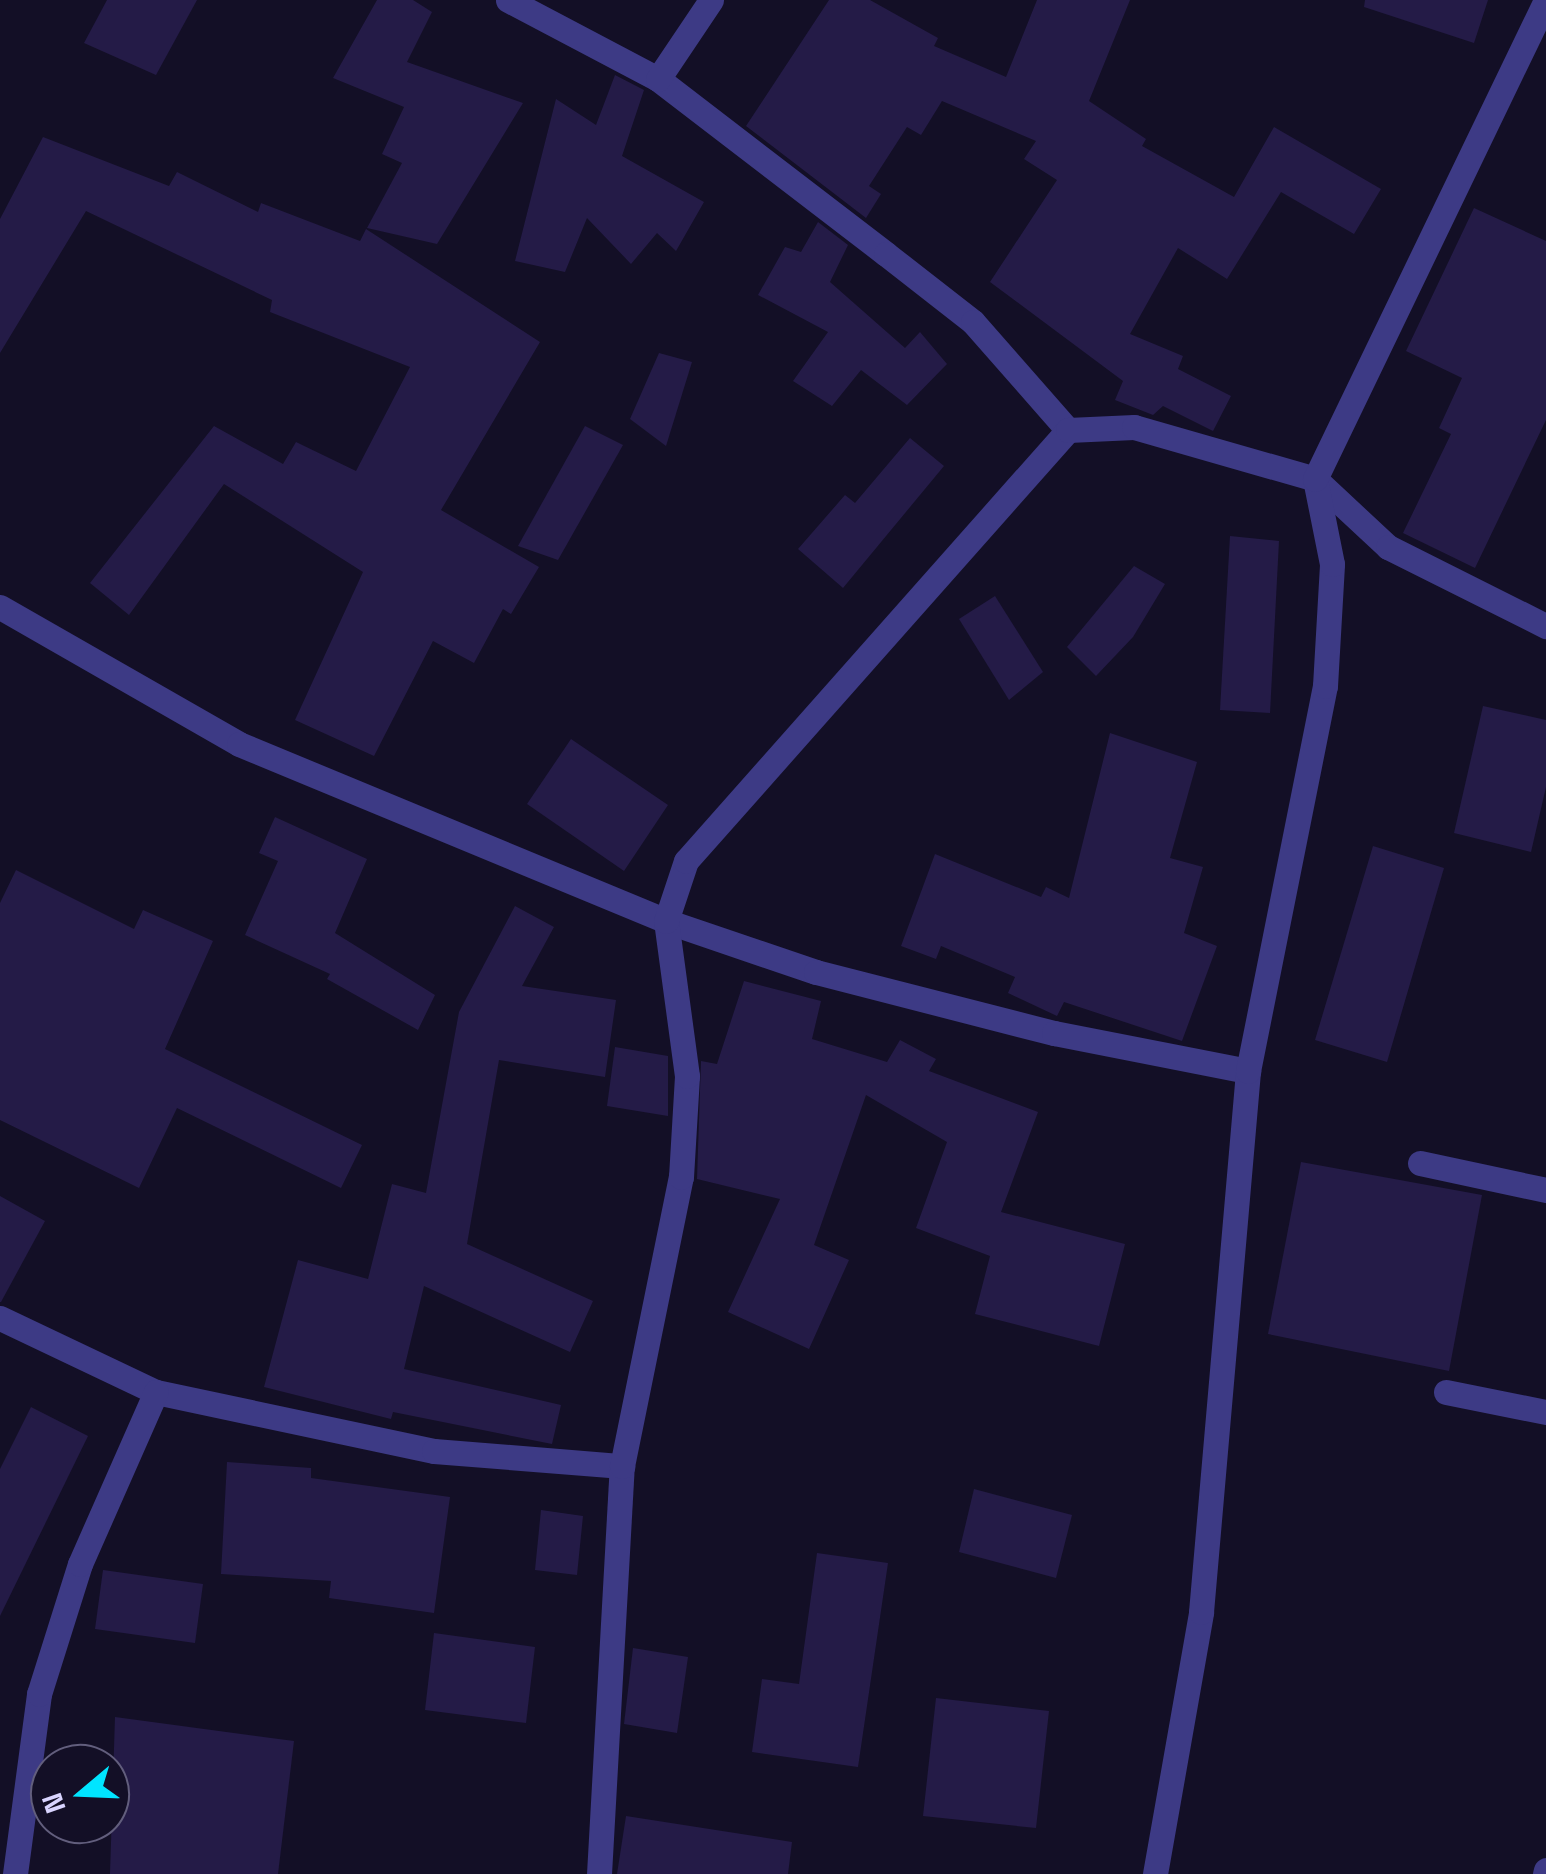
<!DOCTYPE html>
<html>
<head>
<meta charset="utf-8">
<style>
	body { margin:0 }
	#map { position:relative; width:1546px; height:1874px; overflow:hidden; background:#130f26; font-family:"Space Grotesk",sans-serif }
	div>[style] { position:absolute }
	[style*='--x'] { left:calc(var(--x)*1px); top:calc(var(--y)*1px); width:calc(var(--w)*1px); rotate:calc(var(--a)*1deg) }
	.building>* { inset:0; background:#241b47 }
	.minor>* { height:25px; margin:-12.5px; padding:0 12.5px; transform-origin:12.5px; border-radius:12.5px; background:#3d3a85 }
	span { translate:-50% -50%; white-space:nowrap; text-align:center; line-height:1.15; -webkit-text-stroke:9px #130f26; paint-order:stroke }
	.north { position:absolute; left:30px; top:1744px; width:100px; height:100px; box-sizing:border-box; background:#130f26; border:2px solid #625e7d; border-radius:50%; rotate:251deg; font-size:28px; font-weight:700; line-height:40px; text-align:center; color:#d9d4ff }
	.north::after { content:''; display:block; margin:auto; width:35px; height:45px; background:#00e5ff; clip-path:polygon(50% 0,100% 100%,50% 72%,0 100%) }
</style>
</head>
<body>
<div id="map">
	<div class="building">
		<i style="clip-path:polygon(107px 0,197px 0,156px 75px,84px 43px)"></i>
		<i style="clip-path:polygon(377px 0,413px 0,432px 12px,407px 62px,523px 103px,437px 244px,367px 228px,402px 163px,382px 154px,404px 107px,333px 78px)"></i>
		<i style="clip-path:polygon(829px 0,870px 0,938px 38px,934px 46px,1006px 77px,1037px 0,1130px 0,1089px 101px,1146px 139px,1142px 146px,1234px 197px,1274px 127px,1381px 189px,1354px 234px,1281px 192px,1227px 279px,1178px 248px,1130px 334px,1183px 356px,1178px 369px,1231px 396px,1213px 431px,1163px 406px,1153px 415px,1115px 400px,1123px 381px,990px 282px,1057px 180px,1024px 159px,1036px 141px,942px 101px,921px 135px,907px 127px,869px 186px,881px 194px,866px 218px,746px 126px)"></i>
		<i style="clip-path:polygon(1365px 0,1488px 0,1474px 43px,1364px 7px)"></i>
		<i style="clip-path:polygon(615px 75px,644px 90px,622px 156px,704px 202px,676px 251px,657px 233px,631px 264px,587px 218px,565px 272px,515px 261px,556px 99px,596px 125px)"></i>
		<i style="clip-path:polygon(43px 137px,169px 186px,177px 172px,258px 212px,261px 203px,360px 241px,366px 229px,540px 342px,441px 510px,539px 567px,511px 614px,503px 609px,474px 663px,433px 641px,374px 756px,295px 720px,363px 572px,224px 484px,129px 615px,90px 583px,214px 426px,283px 464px,296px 442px,356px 471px,410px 367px,270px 312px,272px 300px,86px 211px,0 353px,0 219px)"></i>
		<i style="clip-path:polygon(1474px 208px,1546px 241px,1546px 420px,1475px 568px,1403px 533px,1451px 434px,1439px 428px,1462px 378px,1406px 351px)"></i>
		<i style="clip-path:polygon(818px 222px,848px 245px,830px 282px,905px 348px,920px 332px,947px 364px,907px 405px,861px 370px,832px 406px,793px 381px,828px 332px,758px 295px,785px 247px,801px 252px)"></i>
		<i style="clip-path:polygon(659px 353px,692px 362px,666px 446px,630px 419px)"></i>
		<i style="clip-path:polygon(585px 426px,623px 445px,558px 560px,518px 546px)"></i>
		<i style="clip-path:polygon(910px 438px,944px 466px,843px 588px,798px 549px,845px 495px,855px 503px)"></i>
		<i style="clip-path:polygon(1230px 536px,1279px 541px,1270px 713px,1220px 710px)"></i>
		<i style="clip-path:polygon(1134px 566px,1165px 584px,1133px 637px,1096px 676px,1067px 647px)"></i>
		<i style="clip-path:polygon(995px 596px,1043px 672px,1009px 700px,959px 619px)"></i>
		<i style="clip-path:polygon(1483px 706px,1546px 720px,1546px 787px,1531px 852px,1454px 833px)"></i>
		<i style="clip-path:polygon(1110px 733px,1197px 762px,1170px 858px,1203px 867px,1184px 933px,1217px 946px,1182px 1041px,1064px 1002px,1057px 1016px,1008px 993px,1015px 977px,941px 946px,936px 959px,901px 946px,935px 854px,1041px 897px,1046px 887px,1069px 898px)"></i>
		<i style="clip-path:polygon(571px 739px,668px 805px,624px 871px,527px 804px)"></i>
		<i style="clip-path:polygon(275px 817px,367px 859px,335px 933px,435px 995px,418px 1030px,327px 979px,330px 974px,245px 935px,278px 861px,259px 853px)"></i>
		<i style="clip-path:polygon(1373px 846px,1444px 868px,1387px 1062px,1315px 1040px)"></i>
		<i style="clip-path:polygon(16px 870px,134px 929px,143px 910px,213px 941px,165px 1049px,362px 1145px,341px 1188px,177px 1108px,139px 1188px,0 1120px,0 903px)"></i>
		<i style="clip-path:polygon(515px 906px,554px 927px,522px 986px,616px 1000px,605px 1077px,499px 1060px,467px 1244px,593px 1301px,570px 1352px,424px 1286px,404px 1369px,561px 1405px,552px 1444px,393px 1412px,391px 1419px,264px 1387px,298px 1260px,368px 1279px,392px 1184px,426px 1193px,459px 1012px)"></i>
		<i style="clip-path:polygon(744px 981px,821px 1001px,812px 1039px,887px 1062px,900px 1040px,936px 1059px,929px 1071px,1038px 1112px,1001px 1212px,1125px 1244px,1099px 1346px,975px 1314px,990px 1256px,916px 1228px,947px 1142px,866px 1095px,814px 1245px,849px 1260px,809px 1349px,728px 1312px,780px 1199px,697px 1179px,701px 1061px,717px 1064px)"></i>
		<i style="clip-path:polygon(615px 1047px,668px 1056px,668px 1116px,607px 1106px)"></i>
		<i style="clip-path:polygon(1301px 1162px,1482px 1195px,1449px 1371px,1268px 1334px)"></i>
		<i style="clip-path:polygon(0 1196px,45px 1221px,1px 1302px,0 1302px)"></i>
		<i style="clip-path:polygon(31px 1407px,88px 1436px,0 1616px,0 1469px)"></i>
		<i style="clip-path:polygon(227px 1462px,311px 1468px,311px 1478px,450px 1497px,434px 1613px,329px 1598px,331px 1581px,221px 1574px)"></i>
		<i style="clip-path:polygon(974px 1489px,1072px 1515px,1056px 1578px,959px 1552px)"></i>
		<i style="clip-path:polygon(541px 1510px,583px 1516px,577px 1575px,535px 1570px)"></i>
		<i style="clip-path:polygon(817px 1553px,888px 1563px,858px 1767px,752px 1752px,762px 1679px,799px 1684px)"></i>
		<i style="clip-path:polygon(103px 1570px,203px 1584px,195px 1643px,95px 1629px)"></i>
		<i style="clip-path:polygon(434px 1633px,535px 1647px,526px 1723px,425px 1710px)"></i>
		<i style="clip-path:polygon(633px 1648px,688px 1657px,677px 1733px,624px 1724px)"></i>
		<i style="clip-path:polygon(936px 1698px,1049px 1711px,1036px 1828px,923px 1816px)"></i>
		<i style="clip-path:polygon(115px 1717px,294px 1741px,278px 1874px,110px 1874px)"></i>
		<i style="clip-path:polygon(626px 1816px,792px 1842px,788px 1874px,617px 1874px)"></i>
	</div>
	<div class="minor">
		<i style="--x:508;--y:0;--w:170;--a:27.8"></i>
		<i style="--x:658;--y:79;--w:287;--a:37.5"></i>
		<i style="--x:886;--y:254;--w:110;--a:38"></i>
		<i style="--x:973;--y:322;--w:144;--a:48.7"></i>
		<i style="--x:658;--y:79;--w:95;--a:-56.1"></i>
		<i style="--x:0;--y:607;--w:275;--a:29.8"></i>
		<i style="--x:239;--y:744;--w:462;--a:22.5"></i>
		<i style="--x:666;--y:921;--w:158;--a:18.8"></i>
		<i style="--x:816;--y:972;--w:246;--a:14.4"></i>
		<i style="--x:1054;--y:1033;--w:198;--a:11.1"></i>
		<i style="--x:1420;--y:1163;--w:129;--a:12.1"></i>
		<i style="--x:0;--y:1318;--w:173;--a:25.4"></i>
		<i style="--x:156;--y:1392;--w:284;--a:12"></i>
		<i style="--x:434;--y:1451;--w:189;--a:4.6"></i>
		<i style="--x:1446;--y:1392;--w:102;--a:11.3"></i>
		<i style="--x:15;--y:1874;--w:182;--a:-82.4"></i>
		<i style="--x:39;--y:1694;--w:136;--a:-72.5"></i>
		<i style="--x:80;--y:1564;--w:188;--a:-66.2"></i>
		<i style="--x:599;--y:1874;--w:409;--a:-86.8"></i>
		<i style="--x:622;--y:1466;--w:295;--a:-78.5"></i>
		<i style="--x:681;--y:1177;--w:101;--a:-86.6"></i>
		<i style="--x:687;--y:1076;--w:156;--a:-97.7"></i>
		<i style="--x:666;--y:921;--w:63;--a:-71.6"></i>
		<i style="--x:686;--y:861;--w:576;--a:-48.45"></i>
		<i style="--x:1068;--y:430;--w:66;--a:-2.6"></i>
		<i style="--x:1134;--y:427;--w:188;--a:16"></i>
		<i style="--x:1315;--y:479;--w:100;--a:43"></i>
		<i style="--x:1388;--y:547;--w:177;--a:26.6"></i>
		<i style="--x:1155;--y:1874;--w:266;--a:-80"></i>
		<i style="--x:1201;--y:1612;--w:543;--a:-85.03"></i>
		<i style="--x:1248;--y:1071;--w:393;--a:-78.7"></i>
		<i style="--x:1325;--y:686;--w:122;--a:-86.7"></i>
		<i style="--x:1332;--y:564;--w:87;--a:-101.3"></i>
		<i style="--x:1315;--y:479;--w:532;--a:-64.25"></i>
		<i style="--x:1545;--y:1874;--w:4;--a:-76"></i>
	</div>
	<div class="north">N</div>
</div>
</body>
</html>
